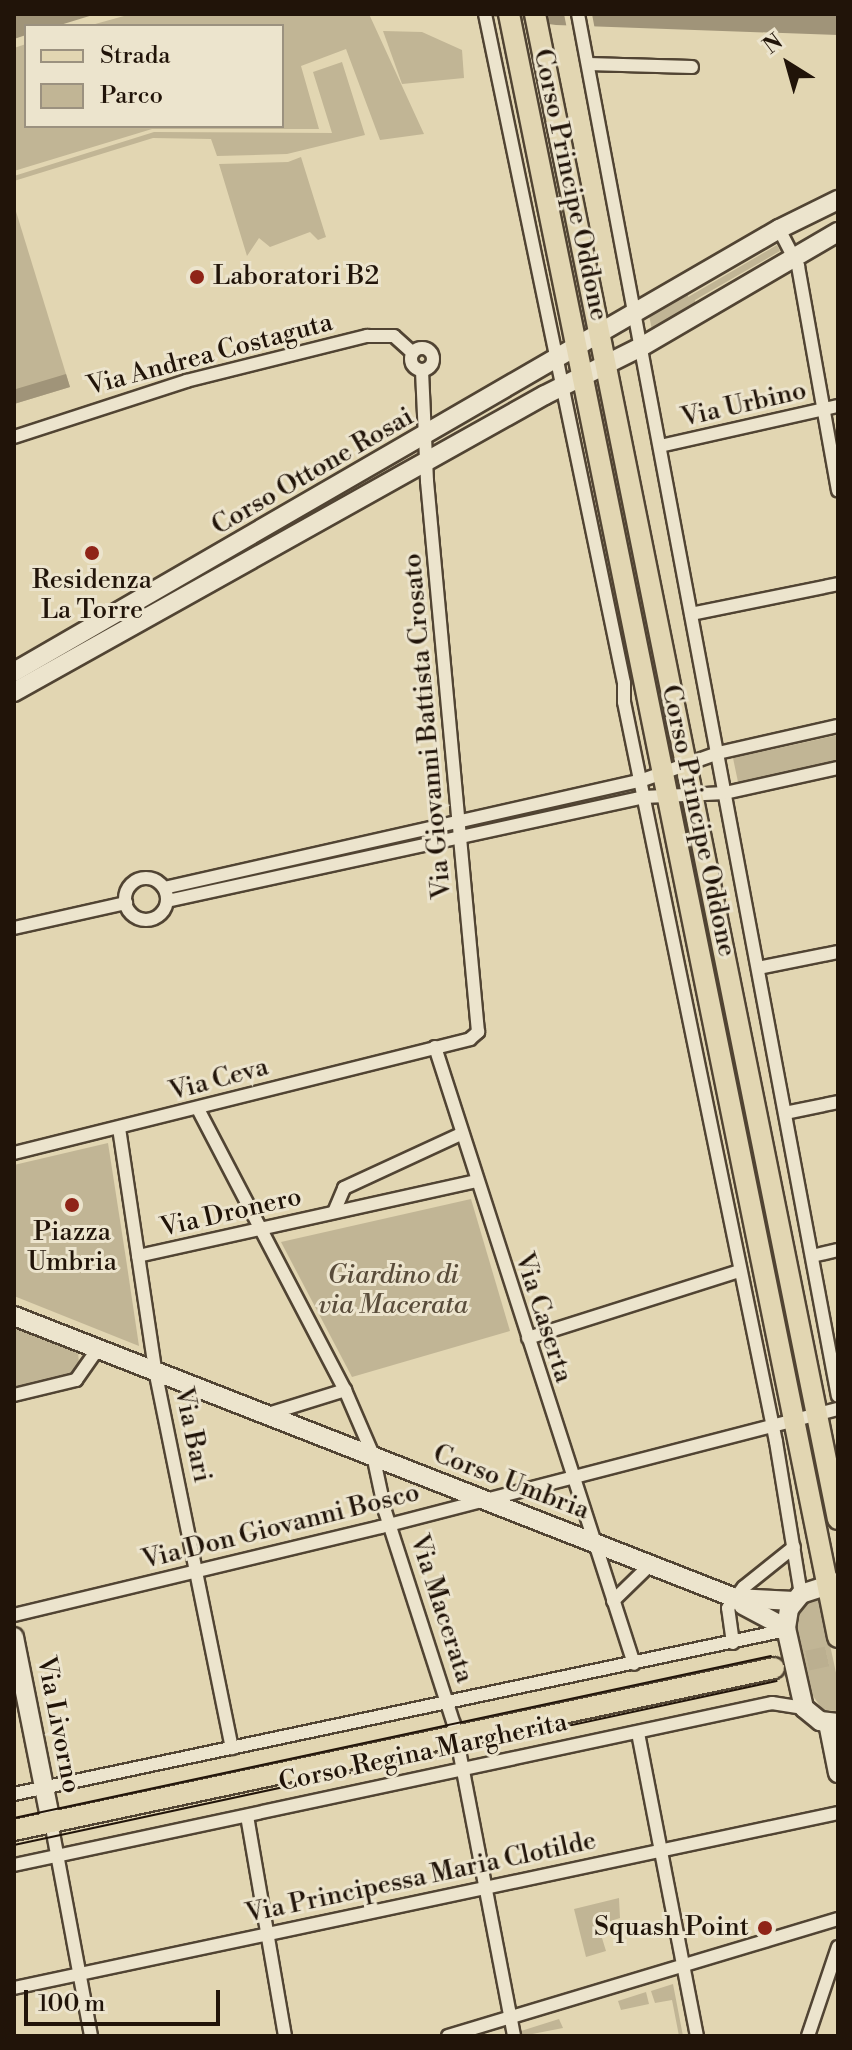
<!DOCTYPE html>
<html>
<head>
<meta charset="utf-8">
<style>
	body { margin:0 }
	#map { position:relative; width:852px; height:2050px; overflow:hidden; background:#e2d6b2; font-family:"Libre Bodoni",serif }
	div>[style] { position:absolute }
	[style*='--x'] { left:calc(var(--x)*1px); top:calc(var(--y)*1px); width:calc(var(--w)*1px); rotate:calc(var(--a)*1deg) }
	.green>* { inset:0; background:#c1b595 }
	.water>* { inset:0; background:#a09479 }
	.pier>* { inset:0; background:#e2d6b2 }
	.primary-tunnel>* { height:20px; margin-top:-10px; transform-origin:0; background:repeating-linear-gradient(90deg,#bbaf90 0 20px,transparent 0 30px) }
	.roads { filter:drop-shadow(2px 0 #514433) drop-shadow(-2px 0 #514433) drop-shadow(0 2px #514433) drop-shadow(0 -2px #514433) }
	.street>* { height:12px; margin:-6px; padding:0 6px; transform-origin:6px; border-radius:6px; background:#ece4cd }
	.street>.ring { margin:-6px; padding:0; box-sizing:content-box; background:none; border:12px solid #ece4cd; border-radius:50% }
	.secondary>* { height:18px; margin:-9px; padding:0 9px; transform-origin:9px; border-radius:9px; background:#ece4cd }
	.primary>* { height:20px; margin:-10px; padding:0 10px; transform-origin:10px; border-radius:10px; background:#e2d6b2 }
	.tram>* { height:2px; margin:-1px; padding:0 1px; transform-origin:1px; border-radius:1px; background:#211409 }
	.dots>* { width:22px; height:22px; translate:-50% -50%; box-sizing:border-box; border:4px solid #ece4cd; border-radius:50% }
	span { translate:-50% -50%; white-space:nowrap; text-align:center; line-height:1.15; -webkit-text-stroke:6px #ece4cd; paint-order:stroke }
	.street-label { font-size:26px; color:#211409 }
	.poi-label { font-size:26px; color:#211409 }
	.left { translate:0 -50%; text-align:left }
	.right { translate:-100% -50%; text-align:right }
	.park-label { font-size:26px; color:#594c3a; font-style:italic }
	.frame { position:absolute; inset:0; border:16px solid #211409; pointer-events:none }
	.legend { position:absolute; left:24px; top:24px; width:260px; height:104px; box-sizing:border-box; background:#ece4cd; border:2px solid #9b917f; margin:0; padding:10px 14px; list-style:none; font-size:24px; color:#211409 }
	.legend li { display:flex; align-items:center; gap:16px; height:40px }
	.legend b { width:40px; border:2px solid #9b917f }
	.north { position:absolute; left:748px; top:24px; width:80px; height:80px; -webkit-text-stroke:6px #ece4cd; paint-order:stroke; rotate:323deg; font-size:22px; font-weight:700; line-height:32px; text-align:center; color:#211409 }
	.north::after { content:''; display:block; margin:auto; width:28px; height:36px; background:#211409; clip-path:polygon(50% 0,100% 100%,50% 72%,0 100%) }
	.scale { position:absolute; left:24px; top:1990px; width:196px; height:36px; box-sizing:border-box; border:4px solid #211409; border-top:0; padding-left:10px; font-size:24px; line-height:28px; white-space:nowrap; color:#211409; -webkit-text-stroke:6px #ece4cd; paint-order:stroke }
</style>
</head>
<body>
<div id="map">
	<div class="green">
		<i style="clip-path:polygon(369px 14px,424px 134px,380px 140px,346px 49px,301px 66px,319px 129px,152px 129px,14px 171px,14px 48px,26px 44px,26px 126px,282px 126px,282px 26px,88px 26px,124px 16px)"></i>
		<i style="clip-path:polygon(383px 31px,422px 32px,462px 50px,464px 78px,402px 84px)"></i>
		<i style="clip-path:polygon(342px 62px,365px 135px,287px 154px,217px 156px,211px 139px,153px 138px,14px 181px,14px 176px,154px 132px,332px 133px,313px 72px)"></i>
		<i style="clip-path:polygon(301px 157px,326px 237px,318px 240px,310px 232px,270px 247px,259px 238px,247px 256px,219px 164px,288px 162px)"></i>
		<i style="clip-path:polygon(14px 205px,70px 387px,14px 404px)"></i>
		<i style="clip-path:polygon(777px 245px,780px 251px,695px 300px,695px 311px,653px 335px,648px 310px,689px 286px,688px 297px)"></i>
		<i style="clip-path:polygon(838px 735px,838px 761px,738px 782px,733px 758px)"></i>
		<i style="clip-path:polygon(108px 1143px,126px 1259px,139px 1346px,14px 1296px,14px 1165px)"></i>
		<i style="clip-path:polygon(471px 1199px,510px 1331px,352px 1377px,281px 1242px)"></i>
		<i style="clip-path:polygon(14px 1327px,78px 1352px,79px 1364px,69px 1379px,14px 1389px)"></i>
		<i style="clip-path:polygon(812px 1599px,820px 1599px,838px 1682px,838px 1711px,823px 1710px,810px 1692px,797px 1626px,800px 1609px)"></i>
		<i style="clip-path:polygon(619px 1898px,620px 1918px,598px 1925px,606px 1951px,586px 1957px,574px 1909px)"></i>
		<i style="clip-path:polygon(673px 1984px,683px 2036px,679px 2036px,672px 2000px,655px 2003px,651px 1991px)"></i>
		<i style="clip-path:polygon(646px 1992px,649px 2004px,621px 2010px,618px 2001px)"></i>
		<i style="clip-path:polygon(559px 2019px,563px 2028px,522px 2036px,521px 2031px)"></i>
	</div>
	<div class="water">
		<i style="clip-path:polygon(14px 14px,96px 14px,57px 26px,26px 26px,26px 35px,14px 39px)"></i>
		<i style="clip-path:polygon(475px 14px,838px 14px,838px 35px,556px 25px)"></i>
		<i style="clip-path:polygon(66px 374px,70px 387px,14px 404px,14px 378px,16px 389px)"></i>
	</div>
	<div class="pier">
		<i style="clip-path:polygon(564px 14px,592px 14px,595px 30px,567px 29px)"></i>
	</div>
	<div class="primary-tunnel">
		<i style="--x:778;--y:1667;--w:61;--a:-12.2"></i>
	</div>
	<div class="roads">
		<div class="street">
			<i style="--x:485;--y:14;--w:683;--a:78.26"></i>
			<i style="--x:624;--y:683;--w:19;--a:90"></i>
			<i style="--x:624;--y:702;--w:755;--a:78.39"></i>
			<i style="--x:776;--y:1442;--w:154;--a:80.7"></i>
			<i style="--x:578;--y:14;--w:1406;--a:79.35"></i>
			<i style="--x:588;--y:64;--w:104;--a:1.7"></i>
			<i style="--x:779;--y:229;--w:42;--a:62.8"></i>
			<i style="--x:798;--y:266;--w:228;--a:79.9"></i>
			<i class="ring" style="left:411px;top:348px;width:10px;height:10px"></i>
			<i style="--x:14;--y:437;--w:181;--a:-18"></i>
			<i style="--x:186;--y:381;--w:187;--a:-14"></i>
			<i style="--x:367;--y:336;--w:27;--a:0"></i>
			<i style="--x:394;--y:336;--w:25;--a:42"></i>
			<i style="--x:660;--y:446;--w:182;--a:-12.7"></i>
			<i style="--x:691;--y:614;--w:150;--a:-11.5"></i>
			<i class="ring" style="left:125px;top:878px;width:30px;height:30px"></i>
			<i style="--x:164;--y:888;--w:488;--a:-12.7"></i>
			<i style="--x:640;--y:781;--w:83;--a:-19.7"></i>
			<i style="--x:718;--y:753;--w:123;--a:-12.7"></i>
			<i style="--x:167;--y:901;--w:488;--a:-12.3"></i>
			<i style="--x:644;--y:797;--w:81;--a:-2.8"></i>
			<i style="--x:725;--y:793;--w:116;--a:-12.5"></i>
			<i style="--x:14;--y:928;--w:115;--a:-12.6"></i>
			<i style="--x:758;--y:968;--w:82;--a:-11.3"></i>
			<i style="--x:435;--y:1047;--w:648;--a:72.12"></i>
			<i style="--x:198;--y:1109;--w:317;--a:62.4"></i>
			<i style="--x:345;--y:1390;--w:71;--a:66.7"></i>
			<i style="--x:373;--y:1455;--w:57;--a:77.9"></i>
			<i style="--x:385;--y:1511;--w:224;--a:72.1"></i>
			<i style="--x:454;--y:1724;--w:318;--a:79.1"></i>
			<i style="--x:785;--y:1113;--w:54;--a:-11.7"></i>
			<i style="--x:119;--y:1128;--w:245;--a:81.5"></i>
			<i style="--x:155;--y:1370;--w:386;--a:78.5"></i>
			<i style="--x:14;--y:1153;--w:470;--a:-14"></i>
			<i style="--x:470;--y:1039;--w:11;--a:-41"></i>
			<i style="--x:478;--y:1032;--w:553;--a:-95.29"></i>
			<i style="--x:427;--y:481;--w:111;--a:-92.6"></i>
			<i style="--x:334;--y:1212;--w:26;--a:-67"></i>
			<i style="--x:344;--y:1188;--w:129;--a:-24.8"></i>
			<i style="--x:138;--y:1256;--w:345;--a:-12.5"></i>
			<i style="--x:812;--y:1256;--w:27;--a:-13"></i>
			<i style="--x:528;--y:1338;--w:221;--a:-17.6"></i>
			<i style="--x:14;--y:1395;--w:64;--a:-13.6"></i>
			<i style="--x:76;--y:1380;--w:39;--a:-55"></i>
			<i style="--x:268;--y:1414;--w:81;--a:-17.3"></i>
			<i style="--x:613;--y:1601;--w:53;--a:-44.2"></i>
			<i style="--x:14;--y:1615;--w:377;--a:-13.5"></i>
			<i style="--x:381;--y:1527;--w:472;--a:-14.5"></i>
			<i style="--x:733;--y:1643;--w:35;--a:-98"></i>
			<i style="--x:728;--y:1608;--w:26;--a:-53"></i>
			<i style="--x:744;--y:1587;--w:64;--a:-38.7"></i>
			<i style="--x:638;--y:1733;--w:309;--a:79"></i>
			<i style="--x:14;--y:1794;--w:789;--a:-11.99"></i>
			<i style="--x:247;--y:1816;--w:223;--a:80.2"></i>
			<i style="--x:51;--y:1822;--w:218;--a:79.4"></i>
			<i style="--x:14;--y:1865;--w:775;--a:-12.06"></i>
			<i style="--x:772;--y:1703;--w:32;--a:9"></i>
			<i style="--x:14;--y:1988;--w:842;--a:-11.99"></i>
			<i style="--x:448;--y:2036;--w:407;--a:-16.7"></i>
			<i style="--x:808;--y:2036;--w:94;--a:-71.4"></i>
		</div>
		<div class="secondary">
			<i style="--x:14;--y:672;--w:884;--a:-30.07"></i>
			<i style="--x:779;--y:229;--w:66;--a:-26.2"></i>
			<i style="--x:14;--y:692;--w:608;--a:-29.22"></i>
			<i style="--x:545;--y:395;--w:107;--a:-26.6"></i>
			<i style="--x:641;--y:347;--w:228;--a:-30.3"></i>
			<i style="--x:14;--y:1316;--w:774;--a:21.36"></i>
			<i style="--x:735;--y:1598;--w:59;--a:2.9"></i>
			<i style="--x:838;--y:1582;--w:39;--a:162"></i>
			<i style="--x:801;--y:1594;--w:19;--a:129"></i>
			<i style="--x:789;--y:1609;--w:19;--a:99"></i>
			<i style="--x:786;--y:1628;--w:82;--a:77.3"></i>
			<i style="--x:804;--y:1708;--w:21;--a:39"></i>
			<i style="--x:820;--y:1721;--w:18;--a:6"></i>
			<i style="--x:743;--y:1605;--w:49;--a:28.1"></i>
			<i style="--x:14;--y:1637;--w:189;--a:78.7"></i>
			<i style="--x:828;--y:1723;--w:51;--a:78.7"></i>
		</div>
		<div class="primary">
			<i style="--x:509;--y:14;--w:1656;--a:78.54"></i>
			<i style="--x:535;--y:14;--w:1535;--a:78.62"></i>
			<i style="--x:14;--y:1830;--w:777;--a:-12.03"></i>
		</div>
	</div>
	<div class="tram">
		<i style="--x:14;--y:1818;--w:774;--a:-12.08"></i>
		<i style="--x:14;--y:1845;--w:780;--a:-12.13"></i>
	</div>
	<div class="dots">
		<i style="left:197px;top:277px;background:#8f2418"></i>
		<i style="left:92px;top:553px;background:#8f2418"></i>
		<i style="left:72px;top:1205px;background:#8f2418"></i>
		<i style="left:765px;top:1928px;background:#8f2418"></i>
	</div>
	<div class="street-label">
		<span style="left:570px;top:185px;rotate:78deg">Corso Principe Oddone</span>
		<span style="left:210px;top:355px;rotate:-15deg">Via Andrea Costaguta</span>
		<span style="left:744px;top:405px;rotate:-13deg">Via Urbino</span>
		<span style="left:313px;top:472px;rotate:-30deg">Corso Ottone Rosai</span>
		<span style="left:428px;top:726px;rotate:-95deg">Via Giovanni Battista Crosato</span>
		<span style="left:698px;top:821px;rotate:78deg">Corso Principe Oddone</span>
		<span style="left:219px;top:1080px;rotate:-15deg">Via Ceva</span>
		<span style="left:231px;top:1213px;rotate:-13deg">Via Dronero</span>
		<span style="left:543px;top:1318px;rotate:72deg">Via Caserta</span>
		<span style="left:192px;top:1435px;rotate:78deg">Via Bari</span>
		<span style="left:511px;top:1483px;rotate:21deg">Corso Umbria</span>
		<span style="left:281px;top:1527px;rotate:-14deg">Via Don Giovanni Bosco</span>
		<span style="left:441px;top:1609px;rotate:72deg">Via Macerata</span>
		<span style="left:58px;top:1725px;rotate:79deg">Via Livorno</span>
		<span style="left:423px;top:1753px;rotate:-12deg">Corso Regina Margherita</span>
		<span style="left:421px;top:1878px;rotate:-12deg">Via Principessa Maria Clotilde</span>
	</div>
	<div class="poi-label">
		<span class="left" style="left:213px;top:277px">Laboratori B2</span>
		<span style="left:92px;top:596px">Residenza<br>La Torre</span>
		<span style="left:72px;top:1248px">Piazza<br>Umbria</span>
		<span class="right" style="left:749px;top:1928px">Squash Point</span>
	</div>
	<div class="park-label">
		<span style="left:393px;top:1291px">Giardino di<br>via Macerata</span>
	</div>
	<div class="frame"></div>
	<ul class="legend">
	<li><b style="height:10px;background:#e2d6b2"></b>Strada</li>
	<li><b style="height:22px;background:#c1b595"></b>Parco</li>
	</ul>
	<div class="north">N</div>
	<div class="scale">100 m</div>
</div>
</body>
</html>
